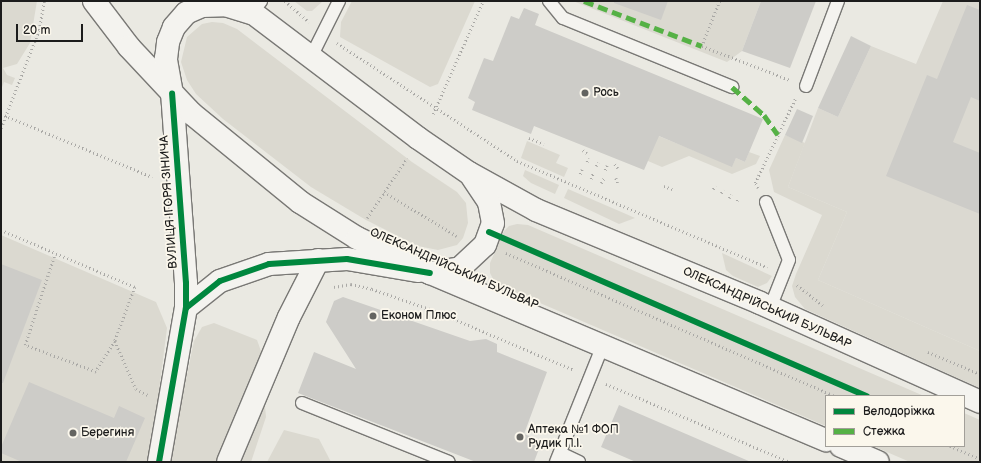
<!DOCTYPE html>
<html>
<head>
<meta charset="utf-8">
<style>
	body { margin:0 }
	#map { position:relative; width:981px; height:463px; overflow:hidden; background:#eae9e2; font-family:"Balsamiq Sans",sans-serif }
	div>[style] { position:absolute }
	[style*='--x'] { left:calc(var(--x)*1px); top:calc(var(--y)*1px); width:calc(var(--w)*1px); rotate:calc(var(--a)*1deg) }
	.built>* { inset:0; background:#dbd9d1 }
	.green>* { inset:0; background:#dbd9d0 }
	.building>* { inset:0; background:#cdccc8 }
	.path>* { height:2.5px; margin-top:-1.25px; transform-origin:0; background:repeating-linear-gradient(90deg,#aaa9a6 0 1px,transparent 0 4px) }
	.roads { filter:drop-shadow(1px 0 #797875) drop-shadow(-1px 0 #797875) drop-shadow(0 1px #797875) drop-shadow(0 -1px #797875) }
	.service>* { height:12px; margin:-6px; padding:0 6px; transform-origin:6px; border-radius:6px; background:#f4f3ef }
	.minor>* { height:22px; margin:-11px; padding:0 11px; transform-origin:11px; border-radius:11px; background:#f4f3ef }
	.secondary>* { height:22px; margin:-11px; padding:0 11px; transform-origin:11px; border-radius:11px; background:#f4f3ef }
	.quiet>* { height:5px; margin-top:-2.5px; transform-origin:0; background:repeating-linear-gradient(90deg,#55b145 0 10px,transparent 0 15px) }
	.cycleway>* { height:6px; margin:-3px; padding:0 3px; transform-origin:3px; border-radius:3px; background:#00873e }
	.dots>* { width:11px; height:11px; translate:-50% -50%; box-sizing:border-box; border:2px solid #fbf7ec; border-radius:50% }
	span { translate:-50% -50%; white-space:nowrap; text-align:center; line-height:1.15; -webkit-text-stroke:3.5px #fbf7ec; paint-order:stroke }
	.poi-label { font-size:12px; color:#1c1c1c }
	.left { translate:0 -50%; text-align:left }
	.street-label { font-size:12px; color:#1c1c1c }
	.frame { position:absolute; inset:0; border:2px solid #1c1c1c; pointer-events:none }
	.legend { position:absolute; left:825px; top:395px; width:140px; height:52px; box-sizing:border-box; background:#fbf7ec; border:1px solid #a29f99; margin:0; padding:5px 7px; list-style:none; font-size:12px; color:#1c1c1c }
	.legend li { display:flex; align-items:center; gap:8px; height:20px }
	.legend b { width:20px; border:1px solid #a29f99 }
	.scale { position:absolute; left:16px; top:24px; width:67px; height:18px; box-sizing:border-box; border:2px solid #1c1c1c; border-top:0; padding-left:5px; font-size:12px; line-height:14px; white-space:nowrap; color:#1c1c1c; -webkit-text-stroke:3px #fbf7ec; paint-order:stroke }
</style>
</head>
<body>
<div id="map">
	<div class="built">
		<i style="clip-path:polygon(294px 1px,323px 1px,312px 11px,307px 11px)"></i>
		<i style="clip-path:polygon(943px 1px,980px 1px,980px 351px,818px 280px,847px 212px,788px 187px,818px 108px,838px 117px,871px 46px,916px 64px)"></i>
	</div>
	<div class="green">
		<i style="clip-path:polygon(1px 1px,37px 1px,30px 43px,17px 64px,3px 68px,7px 75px,15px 78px,12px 85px,4px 82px,1px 90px)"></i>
		<i style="clip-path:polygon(352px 1px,475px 1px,438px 84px,430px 87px,340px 37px,341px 22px)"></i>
		<i style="clip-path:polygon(573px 1px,761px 1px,742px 51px,727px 62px)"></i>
		<i style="clip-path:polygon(212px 22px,223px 23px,237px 29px,412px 162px,457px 192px,466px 203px,468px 223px,463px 238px,457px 245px,438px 250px,418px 246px,366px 220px,311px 187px,223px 119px,196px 94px,187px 80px,181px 62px,187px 37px,202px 24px)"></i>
		<i style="clip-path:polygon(634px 126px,732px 166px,736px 158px,745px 162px,749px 152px,760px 156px,756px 164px,732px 174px,689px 156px,662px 167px,648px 161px)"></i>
		<i style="clip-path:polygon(785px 135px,805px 143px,788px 187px,847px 212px,818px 280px,980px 351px,980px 388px,805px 309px,795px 297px,792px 286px,796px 274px,822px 215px,774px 192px,769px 170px)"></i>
		<i style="clip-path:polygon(527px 141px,560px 155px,556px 163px,568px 168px,564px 177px,521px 158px)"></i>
		<i style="clip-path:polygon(525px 170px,559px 185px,555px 194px,531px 183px,523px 176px)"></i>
		<i style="clip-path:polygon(568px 189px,626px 214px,635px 218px,619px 224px,564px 198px)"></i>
		<i style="clip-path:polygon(517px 224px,528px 225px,924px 396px,826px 396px,826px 426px,503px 287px,494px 281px,490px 273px,490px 263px,504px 231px,509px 226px)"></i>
		<i style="clip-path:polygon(1px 235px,156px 302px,167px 328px,154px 430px,147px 462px,1px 462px)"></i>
		<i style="clip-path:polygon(722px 253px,772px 276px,767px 283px,758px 287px,733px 276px,726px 270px)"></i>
		<i style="clip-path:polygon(214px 323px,257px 340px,262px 354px,219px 462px,169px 462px,194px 341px,202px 327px)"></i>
		<i style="clip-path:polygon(261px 403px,265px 406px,266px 417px,251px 462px,236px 462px)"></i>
		<i style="clip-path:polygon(964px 413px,980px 420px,980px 462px,910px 462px,873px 446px,964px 446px)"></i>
		<i style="clip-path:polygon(284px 430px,319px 439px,331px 462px,267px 462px)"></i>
	</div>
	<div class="building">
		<i style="clip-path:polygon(614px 1px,668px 1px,661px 20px,614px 3px)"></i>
		<i style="clip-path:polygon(761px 1px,816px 1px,790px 68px,742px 51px)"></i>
		<i style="clip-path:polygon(967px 5px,980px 10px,980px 101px,971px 97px,953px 142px,980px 153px,980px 214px,886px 176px,927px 75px,937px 79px)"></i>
		<i style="clip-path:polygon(524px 8px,539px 14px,535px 25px,763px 119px,745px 162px,736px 158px,732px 167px,659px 136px,644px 170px,534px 126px,531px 134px,472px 110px,475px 102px,468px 98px,484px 58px,493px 61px,511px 16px,519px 19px)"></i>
		<i style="clip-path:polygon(851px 36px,871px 46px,838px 117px,818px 108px)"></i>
		<i style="clip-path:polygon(797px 109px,813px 116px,802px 143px,785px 135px)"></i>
		<i style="clip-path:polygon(1px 264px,42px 280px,3px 383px,1px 383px)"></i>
		<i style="clip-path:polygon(343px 297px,470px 341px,486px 339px,497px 344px,497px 352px,547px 372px,524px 434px,542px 441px,534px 462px,476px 462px,298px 393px,314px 352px,356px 369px,326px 322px,334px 301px)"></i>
		<i style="clip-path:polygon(29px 382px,114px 418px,119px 406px,145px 418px,126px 462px,22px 462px,1px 453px,1px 447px)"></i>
		<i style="clip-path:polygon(619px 405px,751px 462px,636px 462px,601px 447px)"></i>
	</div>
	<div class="path">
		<i style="--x:285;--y:1;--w:32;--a:41"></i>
		<i style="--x:720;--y:1;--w:48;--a:111.8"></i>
		<i style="--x:702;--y:46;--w:94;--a:21.1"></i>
		<i style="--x:337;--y:43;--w:215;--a:33.2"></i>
		<i style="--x:517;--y:161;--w:272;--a:23"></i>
		<i style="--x:1;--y:114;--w:164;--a:22.6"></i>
		<i style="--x:433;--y:114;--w:124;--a:-66.1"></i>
		<i style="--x:1;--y:128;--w:105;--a:-68.8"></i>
		<i style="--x:39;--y:30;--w:29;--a:-80"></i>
		<i style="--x:529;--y:138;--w:16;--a:22"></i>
		<i style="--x:583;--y:150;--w:5;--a:37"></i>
		<i style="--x:587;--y:162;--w:4;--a:-76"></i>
		<i style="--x:615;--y:164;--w:5;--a:53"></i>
		<i style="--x:596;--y:166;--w:4;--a:-63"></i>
		<i style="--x:605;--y:170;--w:5;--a:-68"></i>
		<i style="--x:580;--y:174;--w:5;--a:-68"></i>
		<i style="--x:616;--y:178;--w:5;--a:68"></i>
		<i style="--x:591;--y:179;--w:6;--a:-72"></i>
		<i style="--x:601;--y:183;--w:6;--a:-59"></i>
		<i style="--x:664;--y:186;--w:9;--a:21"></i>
		<i style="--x:758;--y:188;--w:6;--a:-121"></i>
		<i style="--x:755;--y:183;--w:93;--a:-64.5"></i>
		<i style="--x:713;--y:189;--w:4;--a:-56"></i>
		<i style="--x:384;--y:192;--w:85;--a:31.1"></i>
		<i style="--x:721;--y:193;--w:4;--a:-56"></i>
		<i style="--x:729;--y:198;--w:4;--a:-63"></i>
		<i style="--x:737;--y:201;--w:3;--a:-72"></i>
		<i style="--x:367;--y:218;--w:72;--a:-56.3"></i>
		<i style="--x:1;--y:230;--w:146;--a:23"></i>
		<i style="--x:135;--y:287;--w:58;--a:110.3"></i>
		<i style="--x:115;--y:341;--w:36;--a:122"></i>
		<i style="--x:96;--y:372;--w:76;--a:-159.2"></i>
		<i style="--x:25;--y:345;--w:96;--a:-71.8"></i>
		<i style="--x:506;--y:253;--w:359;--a:23.5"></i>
		<i style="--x:797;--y:285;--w:33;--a:38"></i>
		<i style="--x:334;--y:287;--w:17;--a:-10"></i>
		<i style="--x:351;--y:284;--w:22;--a:13"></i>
		<i style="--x:372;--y:289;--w:67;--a:19.2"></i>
		<i style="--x:435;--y:311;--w:151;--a:23"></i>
		<i style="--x:115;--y:341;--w:52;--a:66.4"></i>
		<i style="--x:136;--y:389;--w:13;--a:27"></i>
		<i style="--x:928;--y:352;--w:56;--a:22.9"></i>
		<i style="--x:606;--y:384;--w:200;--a:23"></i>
		<i style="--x:950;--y:446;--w:33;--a:23"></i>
	</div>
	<div class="roads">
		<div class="service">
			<i style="--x:549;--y:1;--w:22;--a:51"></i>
			<i style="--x:563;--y:18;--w:183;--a:22.2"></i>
			<i style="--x:252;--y:13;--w:15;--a:-53"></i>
			<i style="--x:311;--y:57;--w:63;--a:-63.4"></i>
			<i style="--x:806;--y:86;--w:91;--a:-69.4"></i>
			<i style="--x:766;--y:202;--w:62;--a:68.4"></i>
			<i style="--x:789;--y:260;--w:52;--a:111.6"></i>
			<i style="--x:302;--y:403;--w:158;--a:21.9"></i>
			<i style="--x:560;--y:453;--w:21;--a:25"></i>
			<i style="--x:556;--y:462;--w:126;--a:-68.1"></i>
		</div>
		<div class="minor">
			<i style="--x:186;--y:308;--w:43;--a:-38.5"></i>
			<i style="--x:220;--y:281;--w:52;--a:-19.1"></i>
			<i style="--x:269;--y:264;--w:78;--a:-3.7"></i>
			<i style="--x:347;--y:259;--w:73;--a:9.5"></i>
			<i style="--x:159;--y:462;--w:156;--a:-80.1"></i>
			<i style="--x:186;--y:308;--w:25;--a:-90"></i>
			<i style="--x:186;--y:283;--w:190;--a:-94.2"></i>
			<i style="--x:228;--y:462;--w:157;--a:-67.2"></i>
			<i style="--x:289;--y:317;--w:64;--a:-63"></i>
		</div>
		<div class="secondary">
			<i style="--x:94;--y:1;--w:58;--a:52.7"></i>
			<i style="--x:129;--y:47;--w:91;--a:46.8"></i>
			<i style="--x:191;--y:113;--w:141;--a:39.2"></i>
			<i style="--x:300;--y:202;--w:67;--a:32.3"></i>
			<i style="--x:357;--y:238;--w:81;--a:25.6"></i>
			<i style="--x:430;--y:273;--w:430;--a:22.9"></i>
			<i style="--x:237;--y:1;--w:227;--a:37.1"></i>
			<i style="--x:418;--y:138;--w:62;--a:34.5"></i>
			<i style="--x:469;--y:173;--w:77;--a:28.9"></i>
			<i style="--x:536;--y:210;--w:243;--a:22.5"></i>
			<i style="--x:760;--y:303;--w:241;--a:24.2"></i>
			<i style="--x:172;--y:94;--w:36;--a:-100"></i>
			<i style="--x:166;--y:59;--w:17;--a:-83"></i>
			<i style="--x:168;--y:42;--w:16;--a:-68"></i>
			<i style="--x:174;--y:27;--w:18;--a:-49"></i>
			<i style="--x:186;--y:13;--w:17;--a:-24"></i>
			<i style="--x:202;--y:6;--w:23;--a:-2"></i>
			<i style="--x:225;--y:5;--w:27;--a:17"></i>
			<i style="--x:430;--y:273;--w:30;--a:-9"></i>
			<i style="--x:460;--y:268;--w:34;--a:-43"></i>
			<i style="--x:485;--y:245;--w:23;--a:-70"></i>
			<i style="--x:493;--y:223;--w:21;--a:-101"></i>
			<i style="--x:489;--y:202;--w:30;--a:-124"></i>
			<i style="--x:841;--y:446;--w:40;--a:23.4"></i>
		</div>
	</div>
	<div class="quiet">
		<i style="--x:584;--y:1;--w:126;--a:20.9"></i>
		<i style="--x:732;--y:87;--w:43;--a:41.2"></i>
		<i style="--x:764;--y:115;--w:24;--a:55"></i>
	</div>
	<div class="cycleway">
		<i style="--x:489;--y:232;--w:412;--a:23.5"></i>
		<i style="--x:186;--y:308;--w:43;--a:-38.5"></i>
		<i style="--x:220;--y:281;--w:52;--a:-19.1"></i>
		<i style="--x:269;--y:264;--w:78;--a:-3.7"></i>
		<i style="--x:347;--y:259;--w:84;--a:9.6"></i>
		<i style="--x:159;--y:462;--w:156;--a:-80.1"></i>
		<i style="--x:186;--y:308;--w:25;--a:-90"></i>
		<i style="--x:186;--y:283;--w:190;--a:-94.2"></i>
	</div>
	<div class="dots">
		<i style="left:585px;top:93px;background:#646461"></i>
		<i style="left:373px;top:316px;background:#646461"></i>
		<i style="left:73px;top:433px;background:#646461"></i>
		<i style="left:520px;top:437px;background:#646461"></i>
	</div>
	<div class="poi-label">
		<span class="left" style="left:593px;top:93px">Рось</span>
		<span class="left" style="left:381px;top:316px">Економ Плюс</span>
		<span class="left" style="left:528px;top:437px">Аптека №1 ФОП<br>Рудик П.І.</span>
		<span class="left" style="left:81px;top:433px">Берегиня</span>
	</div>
	<div class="street-label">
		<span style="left:169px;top:202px;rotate:-94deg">ВУЛИЦЯ ІГОРЯ ЗІНИЧА</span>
		<span style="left:454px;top:269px;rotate:24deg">ОЛЕКСАНДРІЙСЬКИЙ БУЛЬВАР</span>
		<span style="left:767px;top:308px;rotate:24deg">ОЛЕКСАНДРІЙСЬКИЙ БУЛЬВАР</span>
	</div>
	<div class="frame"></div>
	<ul class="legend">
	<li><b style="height:5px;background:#00873e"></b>Велодоріжка</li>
	<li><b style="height:5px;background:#55b145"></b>Стежка</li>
	</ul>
	<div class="scale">20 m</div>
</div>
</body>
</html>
